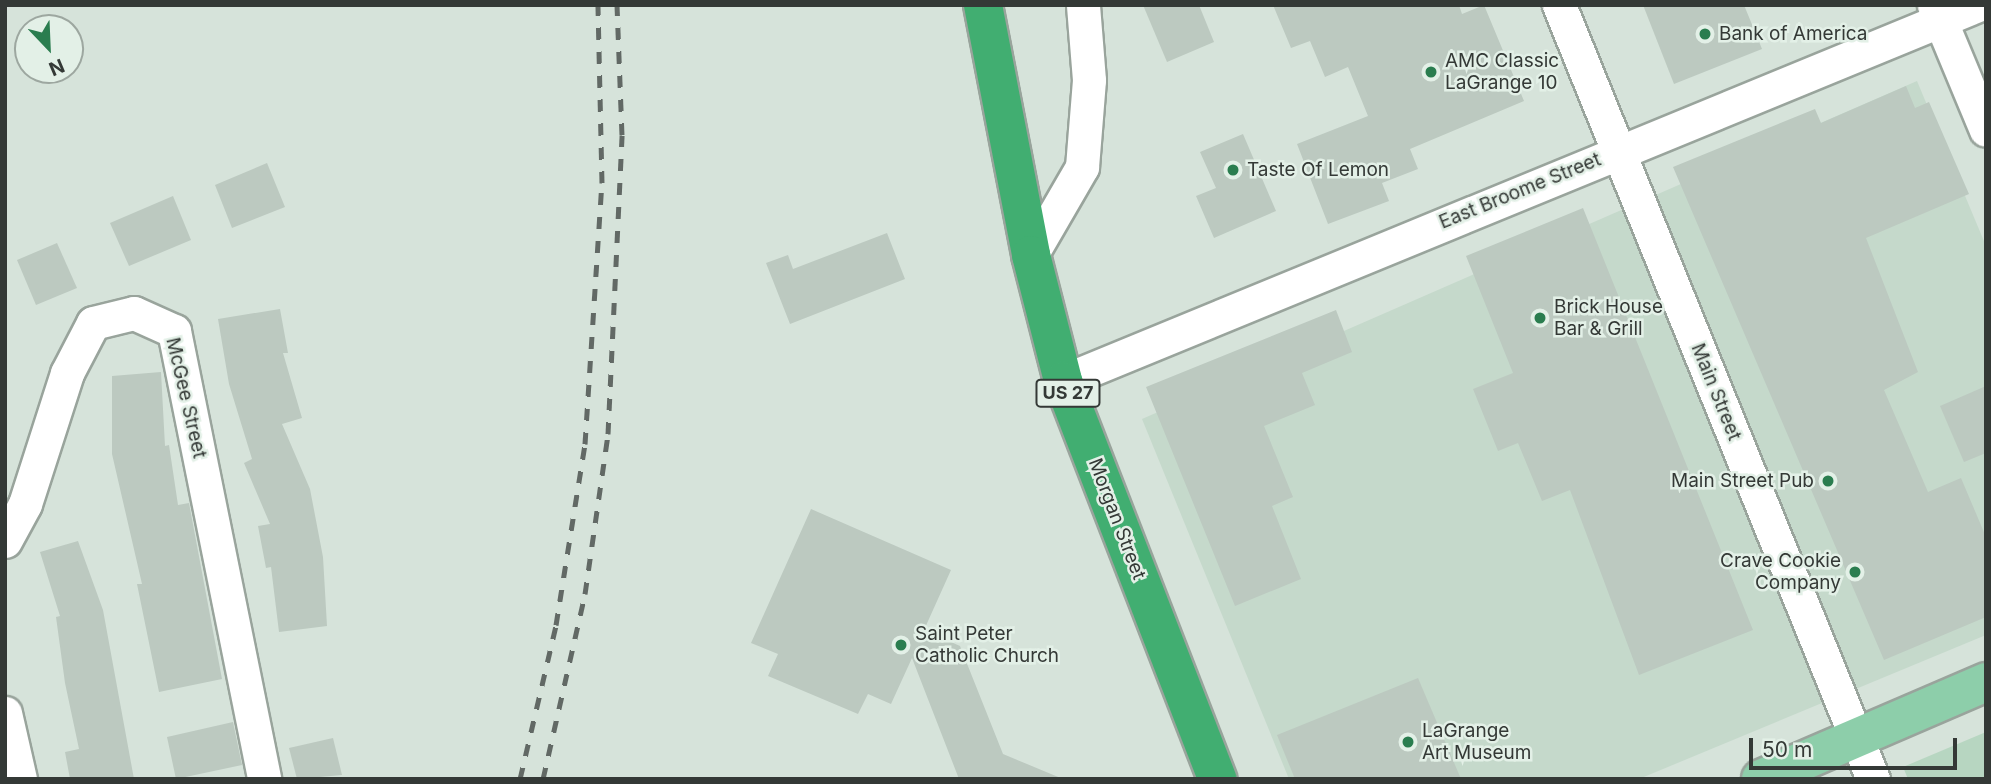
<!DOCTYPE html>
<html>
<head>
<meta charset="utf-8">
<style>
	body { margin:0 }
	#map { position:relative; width:1991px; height:784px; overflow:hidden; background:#d6e3da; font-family:Inter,sans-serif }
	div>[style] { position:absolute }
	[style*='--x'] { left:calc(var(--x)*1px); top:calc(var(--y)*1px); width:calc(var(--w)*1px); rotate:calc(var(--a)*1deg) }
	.built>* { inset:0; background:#c5d9cb }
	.green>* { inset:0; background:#b7d6c1 }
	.building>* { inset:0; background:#bcc9c0 }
	.roads { filter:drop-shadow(2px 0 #99a49c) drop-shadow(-2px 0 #99a49c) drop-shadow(0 2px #99a49c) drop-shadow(0 -2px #99a49c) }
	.minor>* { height:33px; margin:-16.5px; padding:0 16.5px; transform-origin:16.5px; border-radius:16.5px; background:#fff }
	.major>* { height:38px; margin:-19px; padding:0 19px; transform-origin:19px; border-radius:19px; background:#8dceaa }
	.highway>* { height:38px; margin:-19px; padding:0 19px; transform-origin:19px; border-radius:19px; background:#41ae71 }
	.rail>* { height:5px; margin-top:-2.5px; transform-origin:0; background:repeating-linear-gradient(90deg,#626965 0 12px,transparent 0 24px) }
	.dots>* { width:19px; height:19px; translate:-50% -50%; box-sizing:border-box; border:4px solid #e3f0e7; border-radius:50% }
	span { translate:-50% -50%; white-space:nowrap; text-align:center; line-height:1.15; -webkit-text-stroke:5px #e3f0e7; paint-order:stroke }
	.shield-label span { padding:2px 5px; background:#e3f0e7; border:2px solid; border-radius:5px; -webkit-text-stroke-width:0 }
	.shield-label { font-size:18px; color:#343936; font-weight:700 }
	.poi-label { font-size:19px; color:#343936 }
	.left { translate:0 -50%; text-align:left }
	.right { translate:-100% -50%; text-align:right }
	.street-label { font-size:19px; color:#343936 }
	.frame { position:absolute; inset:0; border:7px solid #343936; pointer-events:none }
	.north { position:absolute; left:14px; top:14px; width:70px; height:70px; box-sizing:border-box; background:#e3f0e7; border:2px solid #9da7a0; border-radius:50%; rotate:157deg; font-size:19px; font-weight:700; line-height:28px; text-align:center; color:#343936 }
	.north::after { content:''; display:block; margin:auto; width:24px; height:32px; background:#2a7d4f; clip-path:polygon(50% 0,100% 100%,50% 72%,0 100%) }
	.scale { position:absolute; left:1749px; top:738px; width:208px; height:32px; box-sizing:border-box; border:4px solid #343936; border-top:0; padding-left:9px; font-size:21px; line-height:24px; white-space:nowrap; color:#343936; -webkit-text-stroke:5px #e3f0e7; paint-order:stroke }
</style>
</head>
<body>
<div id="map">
	<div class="built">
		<i style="clip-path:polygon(1917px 81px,1986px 246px,1986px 635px,1639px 779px,1289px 779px,1142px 419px)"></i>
	</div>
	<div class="green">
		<i style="clip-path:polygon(1986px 732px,1986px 779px,1908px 779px,1903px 767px)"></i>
	</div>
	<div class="building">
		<i style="clip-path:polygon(1143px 5px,1199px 5px,1214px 42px,1167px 62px)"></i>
		<i style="clip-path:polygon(1273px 5px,1459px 5px,1462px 14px,1484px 5px,1524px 101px,1410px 149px,1418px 169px,1382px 183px,1389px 201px,1328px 224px,1297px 144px,1368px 116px,1348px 67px,1325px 77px,1310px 41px,1291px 48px)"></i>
		<i style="clip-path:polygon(1643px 5px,1744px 5px,1762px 49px,1674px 84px)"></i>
		<i style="clip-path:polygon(1906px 86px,1915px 108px,1929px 102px,1969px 194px,1866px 238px,1918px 372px,1884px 390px,1928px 492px,1961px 478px,1986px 537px,1986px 617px,1884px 660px,1673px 167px,1815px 109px,1821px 123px)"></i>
		<i style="clip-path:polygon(1243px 134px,1276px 211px,1214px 238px,1196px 196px,1216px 188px,1200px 152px)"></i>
		<i style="clip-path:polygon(267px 163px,285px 207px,232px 228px,215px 185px)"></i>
		<i style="clip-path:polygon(173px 196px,191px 240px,129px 266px,110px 223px)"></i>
		<i style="clip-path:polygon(1583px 208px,1753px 630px,1639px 675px,1570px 490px,1542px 501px,1518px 443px,1498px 451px,1473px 389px,1513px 373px,1466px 256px)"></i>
		<i style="clip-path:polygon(887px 233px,905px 279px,790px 324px,766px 263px,788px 255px,793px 269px)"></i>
		<i style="clip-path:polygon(57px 243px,77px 288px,36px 305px,17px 260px)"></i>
		<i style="clip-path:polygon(280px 309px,288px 353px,283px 353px,302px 418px,282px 424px,310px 489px,323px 557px,327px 626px,279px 632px,271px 567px,266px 568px,258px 526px,270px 524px,244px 463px,252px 459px,229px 384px,218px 319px)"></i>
		<i style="clip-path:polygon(1336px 310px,1352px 352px,1302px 373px,1315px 405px,1264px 426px,1293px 497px,1272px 506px,1301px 579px,1235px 606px,1146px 387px)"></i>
		<i style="clip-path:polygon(161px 372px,165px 446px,169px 445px,178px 505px,189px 503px,222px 679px,159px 692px,137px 584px,142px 584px,112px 454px,112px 376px)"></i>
		<i style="clip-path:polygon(1986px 386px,1986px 453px,1964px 462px,1940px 406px)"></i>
		<i style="clip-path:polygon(811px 509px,951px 570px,924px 630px,960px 646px,1003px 754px,1063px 779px,959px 779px,912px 658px,891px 704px,868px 694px,858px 714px,768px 676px,778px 654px,751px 643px)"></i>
		<i style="clip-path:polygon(78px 541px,103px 610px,134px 779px,70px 779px,65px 752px,79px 749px,65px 683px,56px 617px,60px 616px,40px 552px)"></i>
		<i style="clip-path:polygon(1418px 678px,1461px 779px,1295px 779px,1277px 735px)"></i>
		<i style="clip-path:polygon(233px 722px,242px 765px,176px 779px,167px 737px)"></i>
		<i style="clip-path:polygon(333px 738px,342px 775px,297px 779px,289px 748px)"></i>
	</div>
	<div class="roads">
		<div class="minor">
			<i style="--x:1559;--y:5;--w:835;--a:67.92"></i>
			<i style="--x:1934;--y:5;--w:135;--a:67.4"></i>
			<i style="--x:1031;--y:255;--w:102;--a:-59.9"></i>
			<i style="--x:1082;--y:167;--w:87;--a:-85.4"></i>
			<i style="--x:1089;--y:80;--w:75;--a:-94.6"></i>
			<i style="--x:1063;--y:381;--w:989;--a:-22.34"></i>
			<i style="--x:5;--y:541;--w:42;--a:-61.6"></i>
			<i style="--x:25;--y:504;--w:138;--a:-72.2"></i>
			<i style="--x:67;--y:373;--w:56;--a:-62.5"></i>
			<i style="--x:93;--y:323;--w:42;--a:-13.7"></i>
			<i style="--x:134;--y:313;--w:44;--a:24.2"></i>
			<i style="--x:174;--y:331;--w:457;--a:78.6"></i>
			<i style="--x:5;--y:713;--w:68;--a:77.2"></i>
		</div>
		<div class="major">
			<i style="--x:1761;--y:779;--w:245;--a:-23.3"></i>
		</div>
		<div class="highway">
			<i style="--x:983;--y:5;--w:255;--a:79.1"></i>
			<i style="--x:1031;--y:255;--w:130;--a:75.7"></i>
			<i style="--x:1063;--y:381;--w:427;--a:68.8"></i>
		</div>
	</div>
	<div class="rail">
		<i style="--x:520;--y:779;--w:158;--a:-76.8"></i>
		<i style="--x:556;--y:625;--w:183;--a:-80.9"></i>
		<i style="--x:585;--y:444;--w:262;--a:-86.3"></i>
		<i style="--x:602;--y:183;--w:178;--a:-91.3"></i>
		<i style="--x:543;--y:779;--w:190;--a:-77.2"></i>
		<i style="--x:585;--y:594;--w:162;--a:-81.8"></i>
		<i style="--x:608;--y:434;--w:299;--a:-87.3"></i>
		<i style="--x:622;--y:135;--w:130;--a:-92.2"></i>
	</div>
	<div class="dots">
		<i style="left:1705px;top:34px;background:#2a7d4f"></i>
		<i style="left:1431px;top:72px;background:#2a7d4f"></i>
		<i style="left:1233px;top:170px;background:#2a7d4f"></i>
		<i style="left:1540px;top:318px;background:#2a7d4f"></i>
		<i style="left:1828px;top:481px;background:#2a7d4f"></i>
		<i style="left:1855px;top:572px;background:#2a7d4f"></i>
		<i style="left:901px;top:645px;background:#2a7d4f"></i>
		<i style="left:1408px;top:742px;background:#2a7d4f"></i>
	</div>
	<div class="shield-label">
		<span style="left:1068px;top:393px">US 27</span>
	</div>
	<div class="poi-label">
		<span class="left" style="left:1719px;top:34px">Bank of America</span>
		<span class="left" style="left:1445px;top:72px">AMC Classic<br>LaGrange 10</span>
		<span class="left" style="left:1247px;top:170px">Taste Of Lemon</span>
		<span class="left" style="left:1554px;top:318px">Brick House<br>Bar &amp; Grill</span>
		<span class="right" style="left:1814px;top:481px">Main Street Pub</span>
		<span class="right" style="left:1841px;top:572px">Crave Cookie<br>Company</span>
		<span class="left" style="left:915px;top:645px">Saint Peter<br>Catholic Church</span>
		<span class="left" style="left:1422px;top:742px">LaGrange<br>Art Museum</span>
	</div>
	<div class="street-label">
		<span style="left:1520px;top:191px;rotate:-22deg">East Broome Street</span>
		<span style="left:1716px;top:392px;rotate:68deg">Main Street</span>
		<span style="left:186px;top:398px;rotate:77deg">McGee Street</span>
		<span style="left:1117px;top:519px;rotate:69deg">Morgan Street</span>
	</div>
	<div class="frame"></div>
	<div class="north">N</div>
	<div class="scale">50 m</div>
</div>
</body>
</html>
